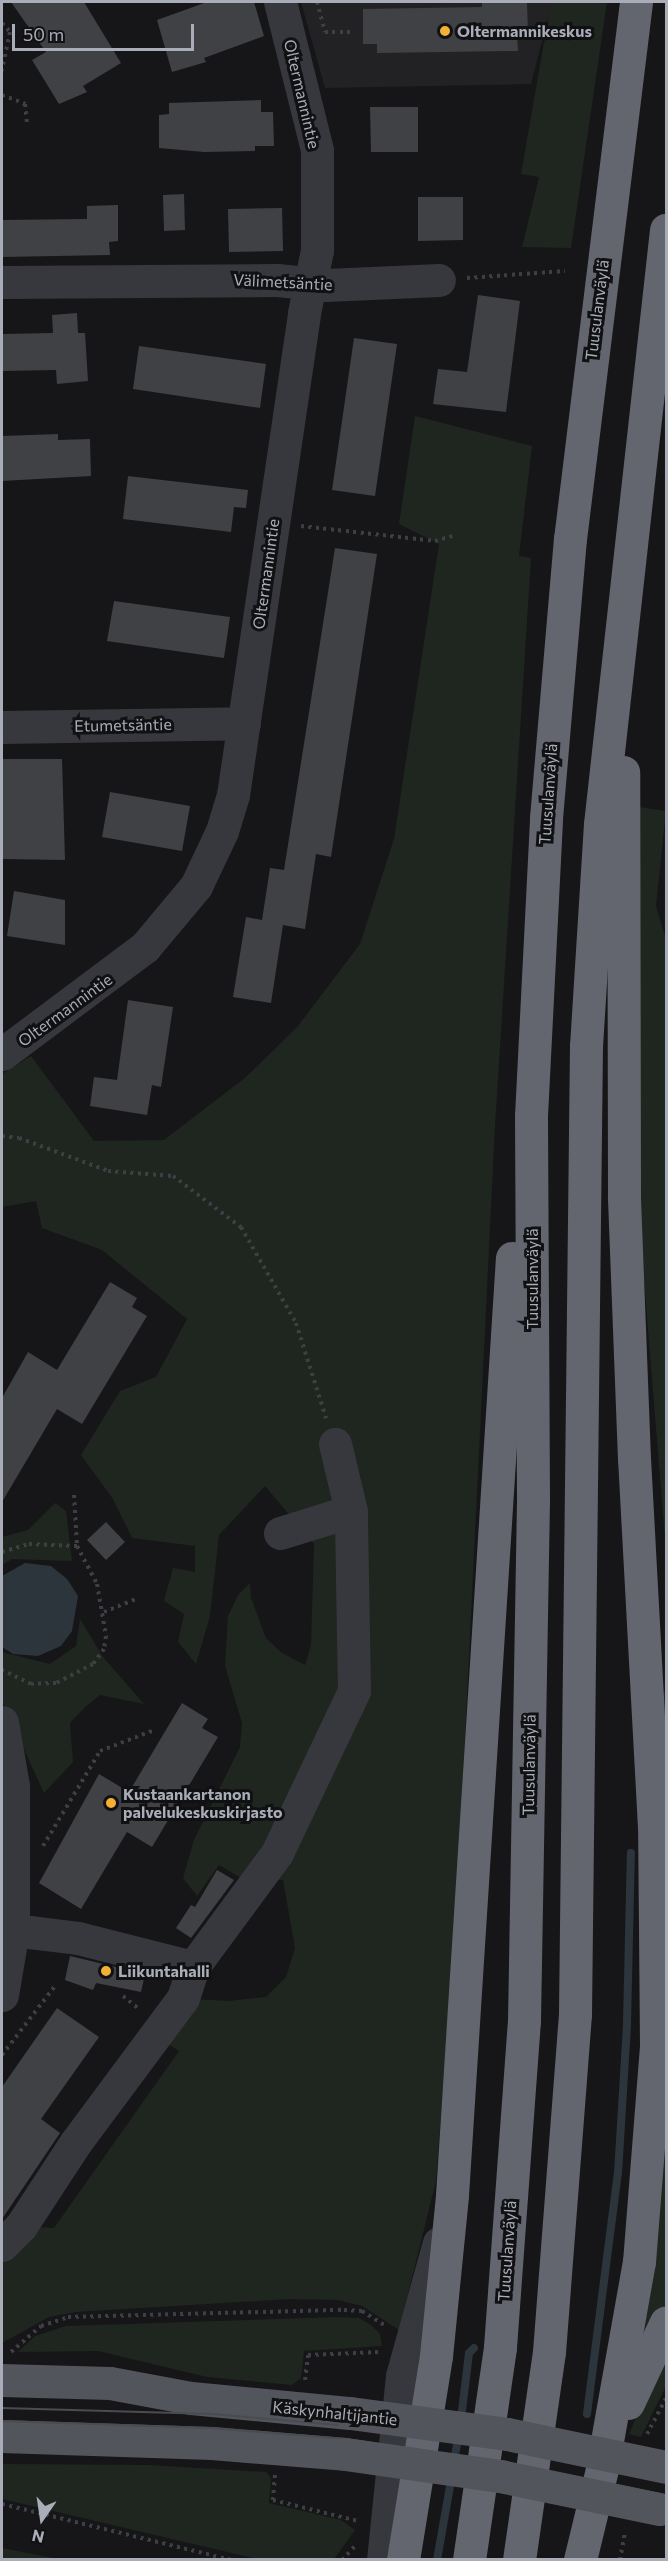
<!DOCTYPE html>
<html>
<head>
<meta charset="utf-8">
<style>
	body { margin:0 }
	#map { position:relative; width:668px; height:2561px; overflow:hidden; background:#161618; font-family:Commissioner,sans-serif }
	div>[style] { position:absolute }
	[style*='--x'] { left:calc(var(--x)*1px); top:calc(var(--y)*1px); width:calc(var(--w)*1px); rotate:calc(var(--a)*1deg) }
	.built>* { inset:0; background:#222225 }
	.green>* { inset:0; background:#1e261f }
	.water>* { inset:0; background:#2c353c }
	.stream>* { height:8px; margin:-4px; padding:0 4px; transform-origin:4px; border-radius:4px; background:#2c353c }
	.building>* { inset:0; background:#404145 }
	.path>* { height:4px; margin-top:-2px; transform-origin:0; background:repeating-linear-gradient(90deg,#3d3f44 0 3px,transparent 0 7.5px) }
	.minor>* { height:33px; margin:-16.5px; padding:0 16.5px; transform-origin:16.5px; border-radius:16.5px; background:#37383d }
	.major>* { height:33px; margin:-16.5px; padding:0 16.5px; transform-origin:16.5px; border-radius:16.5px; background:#53555c }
	.highway>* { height:33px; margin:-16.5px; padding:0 16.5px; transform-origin:16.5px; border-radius:16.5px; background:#63666e }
	.tram>* { height:1.5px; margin:-0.75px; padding:0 0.75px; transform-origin:0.75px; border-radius:0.75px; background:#4a4c52 }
	.major-bridge>* { height:33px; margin:-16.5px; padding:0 16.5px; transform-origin:16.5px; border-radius:16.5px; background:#53555c }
	.dots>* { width:16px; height:16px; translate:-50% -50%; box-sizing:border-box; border:3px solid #111113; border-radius:50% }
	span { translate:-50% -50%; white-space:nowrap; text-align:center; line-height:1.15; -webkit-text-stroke:6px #111113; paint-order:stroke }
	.poi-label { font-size:16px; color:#a8adb8; font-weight:700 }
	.left { translate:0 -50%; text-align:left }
	.street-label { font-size:16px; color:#a8adb8 }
	.frame { position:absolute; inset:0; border:3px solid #a8adb8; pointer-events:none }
	.north { position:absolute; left:12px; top:2489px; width:60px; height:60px; -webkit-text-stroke:4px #111113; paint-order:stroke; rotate:193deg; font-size:16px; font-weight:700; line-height:24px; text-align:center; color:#a8adb8 }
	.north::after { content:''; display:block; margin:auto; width:21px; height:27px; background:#a8adb8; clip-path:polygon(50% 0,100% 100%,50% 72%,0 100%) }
	.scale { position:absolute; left:12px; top:24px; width:182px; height:27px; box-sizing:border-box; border:3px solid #a8adb8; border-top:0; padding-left:8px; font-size:18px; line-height:21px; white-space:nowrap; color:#a8adb8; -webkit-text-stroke:4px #111113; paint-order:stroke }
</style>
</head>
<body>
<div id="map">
	<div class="built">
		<i style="clip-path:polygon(301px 2px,552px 2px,531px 84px,325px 88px)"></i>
	</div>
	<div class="green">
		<i style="clip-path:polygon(551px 2px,607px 2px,571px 248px,522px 247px,539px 177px,521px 174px)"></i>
		<i style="clip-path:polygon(415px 416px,532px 446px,519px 556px,531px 558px,495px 1126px,457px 1901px,436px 2181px,399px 2330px,362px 2306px,338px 2300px,290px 2299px,76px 2312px,49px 2317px,2px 2343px,2px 2252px,30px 2227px,54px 2228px,179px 2051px,162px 2040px,194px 1999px,229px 2001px,266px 1997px,286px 1977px,295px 1948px,283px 1880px,241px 1878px,219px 1865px,197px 1896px,183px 1878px,194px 1840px,240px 1747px,242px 1723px,225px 1666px,228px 1616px,238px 1595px,250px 1583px,251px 1598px,266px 1638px,282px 1653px,305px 1665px,311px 1645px,314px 1544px,265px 1486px,219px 1535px,210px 1616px,196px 1664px,178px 1642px,184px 1614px,164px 1601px,173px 1568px,195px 1572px,195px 1546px,132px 1538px,113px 1499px,81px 1455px,120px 1391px,156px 1377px,187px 1319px,102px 1250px,42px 1228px,36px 1201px,2px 1207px,2px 1074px,31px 1056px,94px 1141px,164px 1140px,246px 1077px,298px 1026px,360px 944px,394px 839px,439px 544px,399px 524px)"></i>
		<i style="clip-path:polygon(632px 806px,666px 811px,656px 906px,666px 939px,666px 1551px,639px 1218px)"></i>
		<i style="clip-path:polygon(55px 1503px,66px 1511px,72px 1561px,12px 1559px,2px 1565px,2px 1537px,28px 1530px)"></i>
		<i style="clip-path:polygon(80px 1619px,103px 1657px,144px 1704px,100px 1695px,85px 1707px,70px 1723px,73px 1762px,44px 1793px,2px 1701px,2px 1652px,50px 1664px,76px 1646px)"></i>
		<i style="clip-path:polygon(660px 1683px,666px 1695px,666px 2304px,636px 2341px)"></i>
		<i style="clip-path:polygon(337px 2317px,359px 2318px,371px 2325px,380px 2334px,382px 2346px,304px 2351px,301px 2378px,292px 2385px,207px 2377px,98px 2351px,18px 2352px,35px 2336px,66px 2326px)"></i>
		<i style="clip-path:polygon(666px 2347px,666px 2386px,641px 2437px,629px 2434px)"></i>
		<i style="clip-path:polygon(2px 2464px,149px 2465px,266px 2472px,271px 2478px,269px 2503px,341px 2520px,355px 2530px,334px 2559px,257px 2559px,2px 2499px)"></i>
		<i style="clip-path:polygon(2px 2548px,58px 2559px,2px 2559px)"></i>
	</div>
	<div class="water">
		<i style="clip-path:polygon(25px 1563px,51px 1566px,67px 1579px,78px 1596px,72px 1631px,61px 1646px,38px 1656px,13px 1654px,2px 1647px,2px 1576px)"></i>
	</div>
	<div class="stream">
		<i style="--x:587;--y:2414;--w:243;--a:-82.7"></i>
		<i style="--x:618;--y:2173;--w:149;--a:-86.5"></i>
		<i style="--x:627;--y:2024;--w:171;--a:-88.7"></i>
		<i style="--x:461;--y:2419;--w:66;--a:-83.1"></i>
		<i style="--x:469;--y:2353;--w:7;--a:-45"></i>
		<i style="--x:454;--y:2460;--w:26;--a:-79"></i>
		<i style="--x:437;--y:2560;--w:86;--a:-80"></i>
	</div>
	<div class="building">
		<i style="clip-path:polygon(11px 2px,84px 2px,121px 63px,83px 86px,87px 92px,59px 104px,32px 60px,46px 52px)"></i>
		<i style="clip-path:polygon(207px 2px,254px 2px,264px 36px,204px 58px,206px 62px,172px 72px,157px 20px)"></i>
		<i style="clip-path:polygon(482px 2px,527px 2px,528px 35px,517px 35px,518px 51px,377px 53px,377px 44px,363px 44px,363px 9px,482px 7px)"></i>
		<i style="clip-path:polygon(261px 100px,261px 112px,273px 112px,274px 146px,255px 146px,255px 151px,204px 152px,159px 148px,159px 115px,169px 114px,169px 103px)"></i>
		<i style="clip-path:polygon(370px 107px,418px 107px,418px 152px,371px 152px)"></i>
		<i style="clip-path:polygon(184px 194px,185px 230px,164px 231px,163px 195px)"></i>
		<i style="clip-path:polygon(418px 197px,463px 197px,463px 240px,418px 241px)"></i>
		<i style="clip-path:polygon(118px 205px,118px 241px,109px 242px,110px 255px,2px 257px,2px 220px,87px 219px,87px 206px)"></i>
		<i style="clip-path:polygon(282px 208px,283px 251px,229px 252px,228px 209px)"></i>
		<i style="clip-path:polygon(478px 295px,520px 301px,506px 412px,433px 404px,438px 369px,467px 372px)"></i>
		<i style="clip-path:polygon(77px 313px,78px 333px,85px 333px,88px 381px,57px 384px,56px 370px,2px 371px,2px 334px,53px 333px,52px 315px)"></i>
		<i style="clip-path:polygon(354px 338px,397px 344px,375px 496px,332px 490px)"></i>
		<i style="clip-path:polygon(139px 346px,266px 364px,260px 408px,133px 389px)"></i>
		<i style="clip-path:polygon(58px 434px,58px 440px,90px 439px,91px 476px,2px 481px,2px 436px)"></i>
		<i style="clip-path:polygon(128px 476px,248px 490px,246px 508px,234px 507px,231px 532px,123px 519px)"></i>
		<i style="clip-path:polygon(335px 548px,377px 554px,331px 857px,316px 854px,305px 929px,283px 925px,271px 1003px,233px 997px,246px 917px,262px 920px,270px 868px,284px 870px)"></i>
		<i style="clip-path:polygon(114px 601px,230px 617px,224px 658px,107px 641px)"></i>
		<i style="clip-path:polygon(2px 759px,62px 759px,65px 860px,2px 859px)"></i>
		<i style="clip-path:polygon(110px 792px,190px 806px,182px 851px,102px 837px)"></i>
		<i style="clip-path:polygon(14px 891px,65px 900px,65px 945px,7px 936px)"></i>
		<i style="clip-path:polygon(128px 1000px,173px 1007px,161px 1087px,152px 1085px,147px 1115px,90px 1106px,94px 1077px,117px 1080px)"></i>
		<i style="clip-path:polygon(110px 1282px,137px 1298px,132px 1307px,147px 1316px,82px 1424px,57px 1409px,2px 1502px,2px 1398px,28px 1352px,57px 1370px)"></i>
		<i style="clip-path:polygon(106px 1522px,125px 1542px,106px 1560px,87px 1540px)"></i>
		<i style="clip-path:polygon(182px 1703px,208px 1719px,202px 1728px,218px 1737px,152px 1847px,127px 1832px,81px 1909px,39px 1883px,99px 1774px,129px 1792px)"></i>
		<i style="clip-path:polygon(217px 1870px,234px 1880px,191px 1938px,176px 1928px,191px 1905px,195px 1907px)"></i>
		<i style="clip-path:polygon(70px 1956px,145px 1974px,141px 1992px,96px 1983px,93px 1990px,65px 1980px)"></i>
		<i style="clip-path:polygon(57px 2008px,99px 2037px,41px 2119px,60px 2133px,2px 2219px,2px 2087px)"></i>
	</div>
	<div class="path">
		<i style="--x:317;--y:2;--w:31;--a:75"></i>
		<i style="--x:325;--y:32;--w:28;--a:0"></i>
		<i style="--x:2;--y:23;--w:12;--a:48"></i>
		<i style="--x:10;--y:32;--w:40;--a:102"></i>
		<i style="--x:2;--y:95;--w:25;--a:21"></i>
		<i style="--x:25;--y:104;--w:20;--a:84"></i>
		<i style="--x:467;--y:278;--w:98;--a:-4.1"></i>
		<i style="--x:301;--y:526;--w:135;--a:6.4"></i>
		<i style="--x:435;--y:541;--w:22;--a:-16"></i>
		<i style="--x:2;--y:1136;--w:17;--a:7"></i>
		<i style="--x:19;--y:1138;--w:95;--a:20.3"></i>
		<i style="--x:108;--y:1171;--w:65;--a:4.4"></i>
		<i style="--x:173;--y:1176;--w:85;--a:36.9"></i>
		<i style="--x:241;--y:1227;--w:111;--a:60.2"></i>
		<i style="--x:296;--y:1323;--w:100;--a:72.5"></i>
		<i style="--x:74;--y:1495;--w:51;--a:86.6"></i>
		<i style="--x:2;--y:1552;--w:28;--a:-17"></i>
		<i style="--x:29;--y:1544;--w:48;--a:2.4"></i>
		<i style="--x:77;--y:1546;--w:43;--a:62.2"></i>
		<i style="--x:97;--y:1584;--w:53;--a:80.2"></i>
		<i style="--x:106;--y:1636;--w:13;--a:99"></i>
		<i style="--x:104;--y:1649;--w:19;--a:126"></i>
		<i style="--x:93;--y:1664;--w:42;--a:152.8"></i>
		<i style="--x:56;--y:1683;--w:25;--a:178"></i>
		<i style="--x:31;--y:1684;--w:32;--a:-154"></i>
		<i style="--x:104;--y:1612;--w:35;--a:-22"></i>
		<i style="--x:43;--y:1846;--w:111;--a:-59"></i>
		<i style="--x:100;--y:1751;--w:56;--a:-21"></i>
		<i style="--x:123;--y:1996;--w:21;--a:39"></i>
		<i style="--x:2;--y:2055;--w:87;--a:-52.5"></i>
		<i style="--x:11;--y:2352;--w:40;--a:-41"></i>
		<i style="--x:41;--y:2326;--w:28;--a:-18"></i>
		<i style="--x:68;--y:2317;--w:276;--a:-1.5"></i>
		<i style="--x:344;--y:2310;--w:18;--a:3"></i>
		<i style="--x:362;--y:2311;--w:28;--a:32"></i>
		<i style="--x:305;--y:2380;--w:25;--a:-83"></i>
		<i style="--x:308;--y:2355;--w:72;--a:-2.4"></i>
		<i style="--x:647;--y:2434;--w:40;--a:-62"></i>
		<i style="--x:275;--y:2475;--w:25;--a:95"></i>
		<i style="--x:273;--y:2500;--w:88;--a:13.9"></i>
		<i style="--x:2;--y:2504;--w:237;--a:13.7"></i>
		<i style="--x:342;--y:2560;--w:21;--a:-47"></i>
		<i style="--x:620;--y:2560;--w:29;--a:-80"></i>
	</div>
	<div class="minor">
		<i style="--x:2;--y:282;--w:275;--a:-0.4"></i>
		<i style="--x:277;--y:280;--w:49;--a:5.8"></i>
		<i style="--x:326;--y:285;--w:113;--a:-2.5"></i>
		<i style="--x:2;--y:727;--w:242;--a:-0.9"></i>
		<i style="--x:2;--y:1054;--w:179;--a:-36.8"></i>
		<i style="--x:145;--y:947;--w:80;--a:-50.1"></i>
		<i style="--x:196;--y:886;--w:61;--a:-64.7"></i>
		<i style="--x:222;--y:831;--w:38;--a:-73"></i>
		<i style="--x:233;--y:795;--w:487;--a:-81.6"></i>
		<i style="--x:304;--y:313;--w:64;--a:-78.3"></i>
		<i style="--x:317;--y:250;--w:100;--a:-90"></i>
		<i style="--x:317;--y:150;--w:153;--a:-104"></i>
		<i style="--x:280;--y:1533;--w:74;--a:-17.2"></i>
		<i style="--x:2;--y:1722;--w:65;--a:80.2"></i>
		<i style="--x:13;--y:1786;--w:144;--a:90"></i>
		<i style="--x:13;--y:1930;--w:66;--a:99.6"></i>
		<i style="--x:13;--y:1930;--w:65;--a:7"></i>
		<i style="--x:78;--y:1938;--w:119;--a:14.2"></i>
		<i style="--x:2;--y:2245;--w:27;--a:-45"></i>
		<i style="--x:21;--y:2226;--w:100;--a:-56.8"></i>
		<i style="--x:76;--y:2142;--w:179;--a:-53.4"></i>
		<i style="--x:183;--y:1998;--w:33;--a:-72"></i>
		<i style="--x:193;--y:1967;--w:142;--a:-53.6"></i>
		<i style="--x:277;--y:1853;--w:179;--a:-64.6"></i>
		<i style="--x:354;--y:1691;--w:180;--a:-91"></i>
		<i style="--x:351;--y:1511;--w:69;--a:-103.4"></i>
		<i style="--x:383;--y:2560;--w:185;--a:-84.1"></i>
		<i style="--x:402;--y:2376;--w:138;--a:-74.5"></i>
	</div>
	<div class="major">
		<i style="--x:2;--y:2380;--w:108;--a:1.6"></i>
		<i style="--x:110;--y:2383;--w:82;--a:10.5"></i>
		<i style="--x:191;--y:2398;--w:160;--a:5.4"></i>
		<i style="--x:2;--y:2436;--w:210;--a:1.9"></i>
		<i style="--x:212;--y:2443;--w:133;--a:4.7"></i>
	</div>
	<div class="highway">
		<i style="--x:628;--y:2403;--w:89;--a:-64.9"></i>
		<i style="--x:403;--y:2560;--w:207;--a:-80.8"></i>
		<i style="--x:436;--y:2356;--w:162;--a:-84.3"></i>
		<i style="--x:452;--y:2195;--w:939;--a:-86.34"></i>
		<i style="--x:469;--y:2560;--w:215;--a:-81.7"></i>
		<i style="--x:500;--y:2347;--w:327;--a:-85.8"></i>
		<i style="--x:524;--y:2021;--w:521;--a:-89.01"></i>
		<i style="--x:533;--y:1500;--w:384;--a:-90.3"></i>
		<i style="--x:531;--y:1116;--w:298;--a:-87.1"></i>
		<i style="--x:546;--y:818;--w:280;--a:-85.1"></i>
		<i style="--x:570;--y:539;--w:541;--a:-82.99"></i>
		<i style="--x:519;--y:2560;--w:210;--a:-81.8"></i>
		<i style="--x:549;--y:2352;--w:339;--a:-85.6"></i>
		<i style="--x:575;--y:2014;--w:968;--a:-89.35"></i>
		<i style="--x:586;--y:1046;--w:222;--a:-86.4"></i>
		<i style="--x:600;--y:824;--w:598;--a:-83.66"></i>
		<i style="--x:580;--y:2560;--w:94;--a:-76.4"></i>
		<i style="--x:602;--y:2469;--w:210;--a:-79.9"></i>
		<i style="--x:639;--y:2262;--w:219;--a:-85.5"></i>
		<i style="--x:656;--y:2044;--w:217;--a:-90.5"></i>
		<i style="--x:654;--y:1827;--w:369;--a:-93.1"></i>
		<i style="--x:634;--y:1459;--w:263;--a:-92.2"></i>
		<i style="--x:624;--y:1196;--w:424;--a:-90.1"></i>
	</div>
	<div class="tram">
		<i style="--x:2;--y:2408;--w:210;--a:1.6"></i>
		<i style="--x:212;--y:2414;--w:138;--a:5"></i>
		<i style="--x:349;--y:2426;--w:169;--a:8.5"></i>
		<i style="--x:516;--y:2451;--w:153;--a:11.3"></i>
		<i style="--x:2;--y:2421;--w:209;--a:1.9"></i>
		<i style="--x:211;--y:2428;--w:136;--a:4.6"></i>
		<i style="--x:347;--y:2439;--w:168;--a:8.6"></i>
		<i style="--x:513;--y:2464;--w:156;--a:11.5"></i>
	</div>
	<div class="major-bridge">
		<i style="--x:350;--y:2413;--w:158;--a:7.6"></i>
		<i style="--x:507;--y:2434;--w:162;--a:11.7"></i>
		<i style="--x:345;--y:2454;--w:157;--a:8.1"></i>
		<i style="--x:500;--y:2476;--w:163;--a:11.7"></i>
	</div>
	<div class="dots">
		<i style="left:445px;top:31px;background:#f2b134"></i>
		<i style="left:111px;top:1803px;background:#f2b134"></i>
		<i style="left:106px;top:1971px;background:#f2b134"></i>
	</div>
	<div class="poi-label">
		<span class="left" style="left:457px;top:31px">Oltermannikeskus</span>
		<span class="left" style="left:123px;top:1803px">Kustaankartanon<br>palvelukeskuskirjasto</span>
		<span class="left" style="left:118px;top:1971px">Liikuntahalli</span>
	</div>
	<div class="street-label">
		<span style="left:302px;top:94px;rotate:77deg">Oltermannintie</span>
		<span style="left:283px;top:282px;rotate:3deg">Välimetsäntie</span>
		<span style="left:597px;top:310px;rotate:-83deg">Tuusulanväylä</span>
		<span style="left:266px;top:574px;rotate:-82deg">Oltermannintie</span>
		<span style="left:123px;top:725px;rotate:-1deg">Etumetsäntie</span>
		<span style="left:548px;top:794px;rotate:-86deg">Tuusulanväylä</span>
		<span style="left:65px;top:1010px;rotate:-36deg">Oltermannintie</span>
		<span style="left:532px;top:1279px;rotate:-90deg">Tuusulanväylä</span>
		<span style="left:529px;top:1765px;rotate:-89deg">Tuusulanväylä</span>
		<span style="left:507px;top:2251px;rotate:-86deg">Tuusulanväylä</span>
		<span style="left:335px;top:2413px;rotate:6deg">Käskynhaltijantie</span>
	</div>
	<div class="frame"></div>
	<div class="north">N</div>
	<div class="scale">50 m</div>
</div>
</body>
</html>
